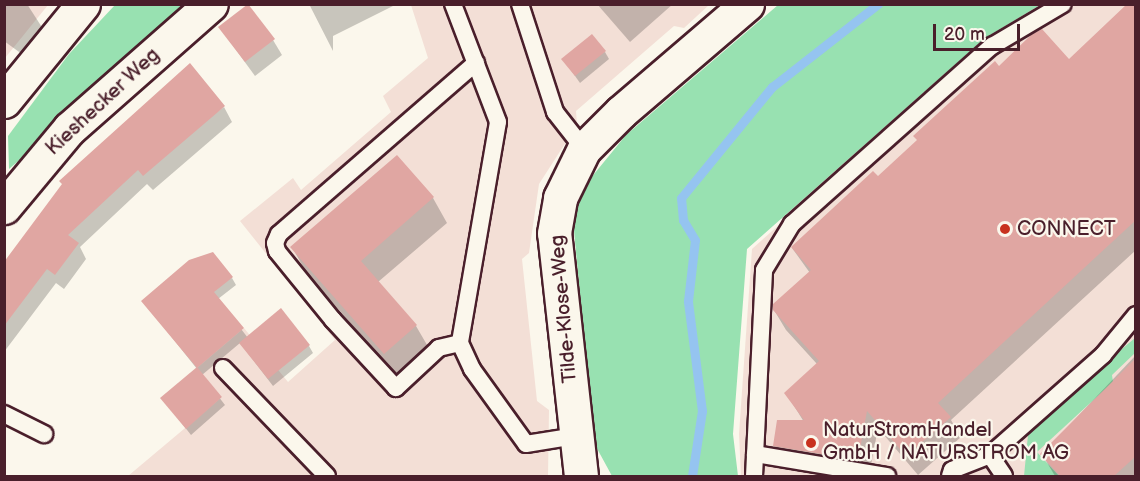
<!DOCTYPE html>
<html>
<head>
<meta charset="utf-8">
<style>
	body { margin:0 }
	#map { position:relative; width:1140px; height:481px; overflow:hidden; background:#fbf7ec; font-family:"Balsamiq Sans",sans-serif }
	div>[style] { position:absolute }
	[style*='--x'] { left:calc(var(--x)*1px); top:calc(var(--y)*1px); width:calc(var(--w)*1px); rotate:calc(var(--a)*1deg) }
	.built>* { inset:0; background:#f3dfd6 }
	.green>* { inset:0; background:#98e1b1 }
	.shadow>* { inset:0; background:#0003 }
	.stream>* { height:9px; margin:-4.5px; padding:0 4.5px; transform-origin:4.5px; border-radius:4.5px; background:#95c4f0 }
	.building>* { inset:0; background:#e0a6a2 }
	.roads { filter:drop-shadow(2px 0 #4a1f2b) drop-shadow(-2px 0 #4a1f2b) drop-shadow(0 2px #4a1f2b) drop-shadow(0 -2px #4a1f2b) }
	.lane>* { height:16px; margin:-8px; padding:0 8px; transform-origin:8px; border-radius:8px; background:#fbf7ec }
	.street>* { height:33px; margin:-16.5px; padding:0 16.5px; transform-origin:16.5px; border-radius:16.5px; background:#fbf7ec }
	.secondary>* { height:33px; margin:-16.5px; padding:0 16.5px; transform-origin:16.5px; border-radius:16.5px; background:#fbf7ec }
	.dots>* { width:16px; height:16px; translate:-50% -50%; box-sizing:border-box; border:3px solid #fbf7ec; border-radius:50% }
	span { translate:-50% -50%; white-space:nowrap; text-align:center; line-height:1.15; -webkit-text-stroke:4.5px #fbf7ec; paint-order:stroke }
	.street-label { font-size:20px; color:#4a1f2b }
	.poi-label { font-size:20px; color:#4a1f2b }
	.left { translate:0 -50%; text-align:left }
	.frame { position:absolute; inset:0; border:6px solid #4a1f2b; pointer-events:none }
	.scale { position:absolute; left:933px; top:24px; width:87px; height:27px; box-sizing:border-box; border:3px solid #4a1f2b; border-top:0; padding-left:8px; font-size:18px; line-height:21px; white-space:nowrap; color:#4a1f2b; -webkit-text-stroke:4px #fbf7ec; paint-order:stroke }
</style>
</head>
<body>
<div id="map">
	<div class="built">
		<i style="clip-path:polygon(5px 4px,48px 5px,5px 58px,4px 5px)"></i>
		<i style="clip-path:polygon(411px 5px,709px 5px,684px 28px,674px 26px,576px 111px,577px 125px,539px 184px,529px 253px,522px 259px,537px 401px,549px 410px,548px 476px,128px 476px,222px 397px,197px 368px,244px 328px,288px 382px,335px 340px,240px 221px,293px 178px,301px 190px,391px 112px,383px 96px,428px 58px)"></i>
		<i style="clip-path:polygon(1047px 5px,1135px 5px,1135px 476px,741px 476px,739px 434px,752px 249px,986px 41px)"></i>
	</div>
	<div class="green">
		<i style="clip-path:polygon(115px 5px,199px 5px,9px 169px,8px 136px,69px 54px)"></i>
		<i style="clip-path:polygon(778px 5px,1040px 5px,985px 38px,747px 249px,733px 434px,738px 476px,612px 476px,594px 443px,573px 220px,581px 190px,626px 135px)"></i>
		<i style="clip-path:polygon(1135px 338px,1135px 353px,1112px 375px,1113px 382px,1037px 452px,1059px 476px,1024px 476px,1028px 435px,1051px 408px)"></i>
	</div>
	<div class="shadow">
		<i style="clip-path:polygon(4px 4px,27px 4px,45px 32px,26px 57px,4px 41px)"></i>
		<i style="clip-path:polygon(309px 4px,397px 4px,333px 36px,333px 51px)"></i>
		<i style="clip-path:polygon(597px 4px,673px 4px,630px 42px)"></i>
		<i style="clip-path:polygon(1136px 4px,1136px 250px,951px 420px,961px 437px,918px 475px,878px 428px,869px 476px,785px 465px,774px 446px,804px 422px,786px 393px,817px 364px,786px 330px,774px 310px,810px 273px,792px 248px,878px 178px,998px 68px,1068px 61px)"></i>
		<i style="clip-path:polygon(220px 28px,273px 40px,282px 55px,255px 76px)"></i>
		<i style="clip-path:polygon(605px 52px,609px 59px,580px 83px,563px 59px)"></i>
		<i style="clip-path:polygon(224px 107px,232px 122px,153px 190px,147px 184px,80px 247px,86px 259px,64px 289px,56px 283px,4px 352px,4px 265px)"></i>
		<i style="clip-path:polygon(397px 157px,433px 198px,447px 223px,378px 282px,416px 326px,430px 350px,398px 378px,306px 272px,292px 247px)"></i>
		<i style="clip-path:polygon(232px 278px,236px 285px,218px 299px,248px 338px,309px 346px,313px 353px,273px 386px,240px 343px,202px 375px,225px 405px,191px 435px,162px 398px,197px 369px,143px 301px)"></i>
		<i style="clip-path:polygon(1136px 355px,1136px 476px,1055px 476px,1042px 454px)"></i>
	</div>
	<div class="stream">
		<i style="--x:692;--y:476;--w:66;--a:-81.3"></i>
		<i style="--x:702;--y:411;--w:111;--a:-97.3"></i>
		<i style="--x:688;--y:301;--w:61;--a:-83.5"></i>
		<i style="--x:695;--y:240;--w:23;--a:-121"></i>
		<i style="--x:683;--y:220;--w:22;--a:-95"></i>
		<i style="--x:681;--y:198;--w:144;--a:-50.7"></i>
		<i style="--x:772;--y:87;--w:135;--a:-38.1"></i>
	</div>
	<div class="building">
		<i style="clip-path:polygon(248px 4px,275px 39px,245px 62px,218px 27px)"></i>
		<i style="clip-path:polygon(1127px 4px,1136px 4px,1136px 220px,938px 403px,951px 417px,906px 456px,867px 411px,858px 460px,773px 446px,777px 420px,804px 420px,784px 393px,819px 361px,773px 310px,773px 304px,811px 270px,791px 247px,873px 171px,878px 176px,917px 140px,913px 136px,995px 61px,999px 66px,1031px 35px,1042px 29px,1069px 59px)"></i>
		<i style="clip-path:polygon(592px 34px,606px 51px,575px 76px,561px 59px)"></i>
		<i style="clip-path:polygon(190px 63px,225px 106px,143px 176px,138px 170px,68px 235px,79px 243px,55px 275px,47px 269px,4px 326px,4px 262px,62px 184px,59px 181px)"></i>
		<i style="clip-path:polygon(397px 155px,434px 197px,361px 261px,417px 325px,384px 354px,290px 247px)"></i>
		<i style="clip-path:polygon(213px 252px,233px 277px,214px 292px,244px 328px,197px 368px,141px 301px,189px 260px)"></i>
		<i style="clip-path:polygon(281px 308px,310px 345px,268px 379px,239px 343px)"></i>
		<i style="clip-path:polygon(1136px 358px,1136px 456px,1113px 477px,1061px 477px,1040px 454px)"></i>
		<i style="clip-path:polygon(197px 367px,222px 397px,186px 429px,160px 398px)"></i>
	</div>
	<div class="roads">
		<div class="lane">
			<i style="--x:453;--y:4;--w:126;--a:69.1"></i>
			<i style="--x:498;--y:122;--w:224;--a:99.8"></i>
			<i style="--x:460;--y:343;--w:29;--a:65"></i>
			<i style="--x:472;--y:369;--w:92;--a:54.2"></i>
			<i style="--x:526;--y:444;--w:51;--a:-9.1"></i>
			<i style="--x:520;--y:4;--w:114;--a:72"></i>
			<i style="--x:555;--y:112;--w:47;--a:51.9"></i>
			<i style="--x:460;--y:343;--w:22;--a:167"></i>
			<i style="--x:439;--y:348;--w:59;--a:137.1"></i>
			<i style="--x:396;--y:388;--w:93;--a:-132.8"></i>
			<i style="--x:333;--y:320;--w:89;--a:-129.1"></i>
			<i style="--x:277;--y:251;--w:8;--a:-104"></i>
			<i style="--x:275;--y:243;--w:10;--a:-66"></i>
			<i style="--x:279;--y:234;--w:261;--a:-41"></i>
			<i style="--x:223;--y:368;--w:150;--a:46.1"></i>
			<i style="--x:4;--y:414;--w:45;--a:26.6"></i>
			<i style="--x:755;--y:454;--w:134;--a:9.5"></i>
			<i style="--x:990;--y:455;--w:151;--a:-41.5"></i>
			<i style="--x:1103;--y:355;--w:52;--a:-50.5"></i>
			<i style="--x:754;--y:476;--w:206;--a:-87.2"></i>
			<i style="--x:764;--y:270;--w:54;--a:-58.7"></i>
			<i style="--x:792;--y:224;--w:268;--a:-41.7"></i>
			<i style="--x:992;--y:46;--w:82;--a:-30.6"></i>
			<i style="--x:950;--y:476;--w:6;--a:-72"></i>
			<i style="--x:952;--y:470;--w:41;--a:-21.5"></i>
			<i style="--x:990;--y:455;--w:25;--a:56"></i>
		</div>
		<div class="street">
			<i style="--x:4;--y:207;--w:102;--a:-50.2"></i>
			<i style="--x:69;--y:129;--w:189;--a:-41.4"></i>
			<i style="--x:581;--y:476;--w:244;--a:-96.3"></i>
			<i style="--x:554;--y:233;--w:36;--a:-80"></i>
			<i style="--x:560;--y:198;--w:55;--a:-63.9"></i>
			<i style="--x:584;--y:149;--w:52;--a:-45"></i>
			<i style="--x:621;--y:112;--w:166;--a:-40.6"></i>
		</div>
		<div class="secondary">
			<i style="--x:4;--y:101;--w:125;--a:-50.8"></i>
		</div>
	</div>
	<div class="dots">
		<i style="left:1005px;top:229px;background:#c8321e"></i>
		<i style="left:811px;top:443px;background:#c8321e"></i>
	</div>
	<div class="street-label">
		<span style="left:103px;top:102px;rotate:-43deg">Kieshecker Weg</span>
		<span style="left:564px;top:309px;rotate:-95deg">Tilde-Klose-Weg</span>
	</div>
	<div class="poi-label">
		<span class="left" style="left:1017px;top:229px">CONNECT</span>
		<span class="left" style="left:823px;top:442px">NaturStromHandel<br>GmbH / NATURSTROM AG</span>
	</div>
	<div class="frame"></div>
	<div class="scale">20 m</div>
</div>
</body>
</html>
